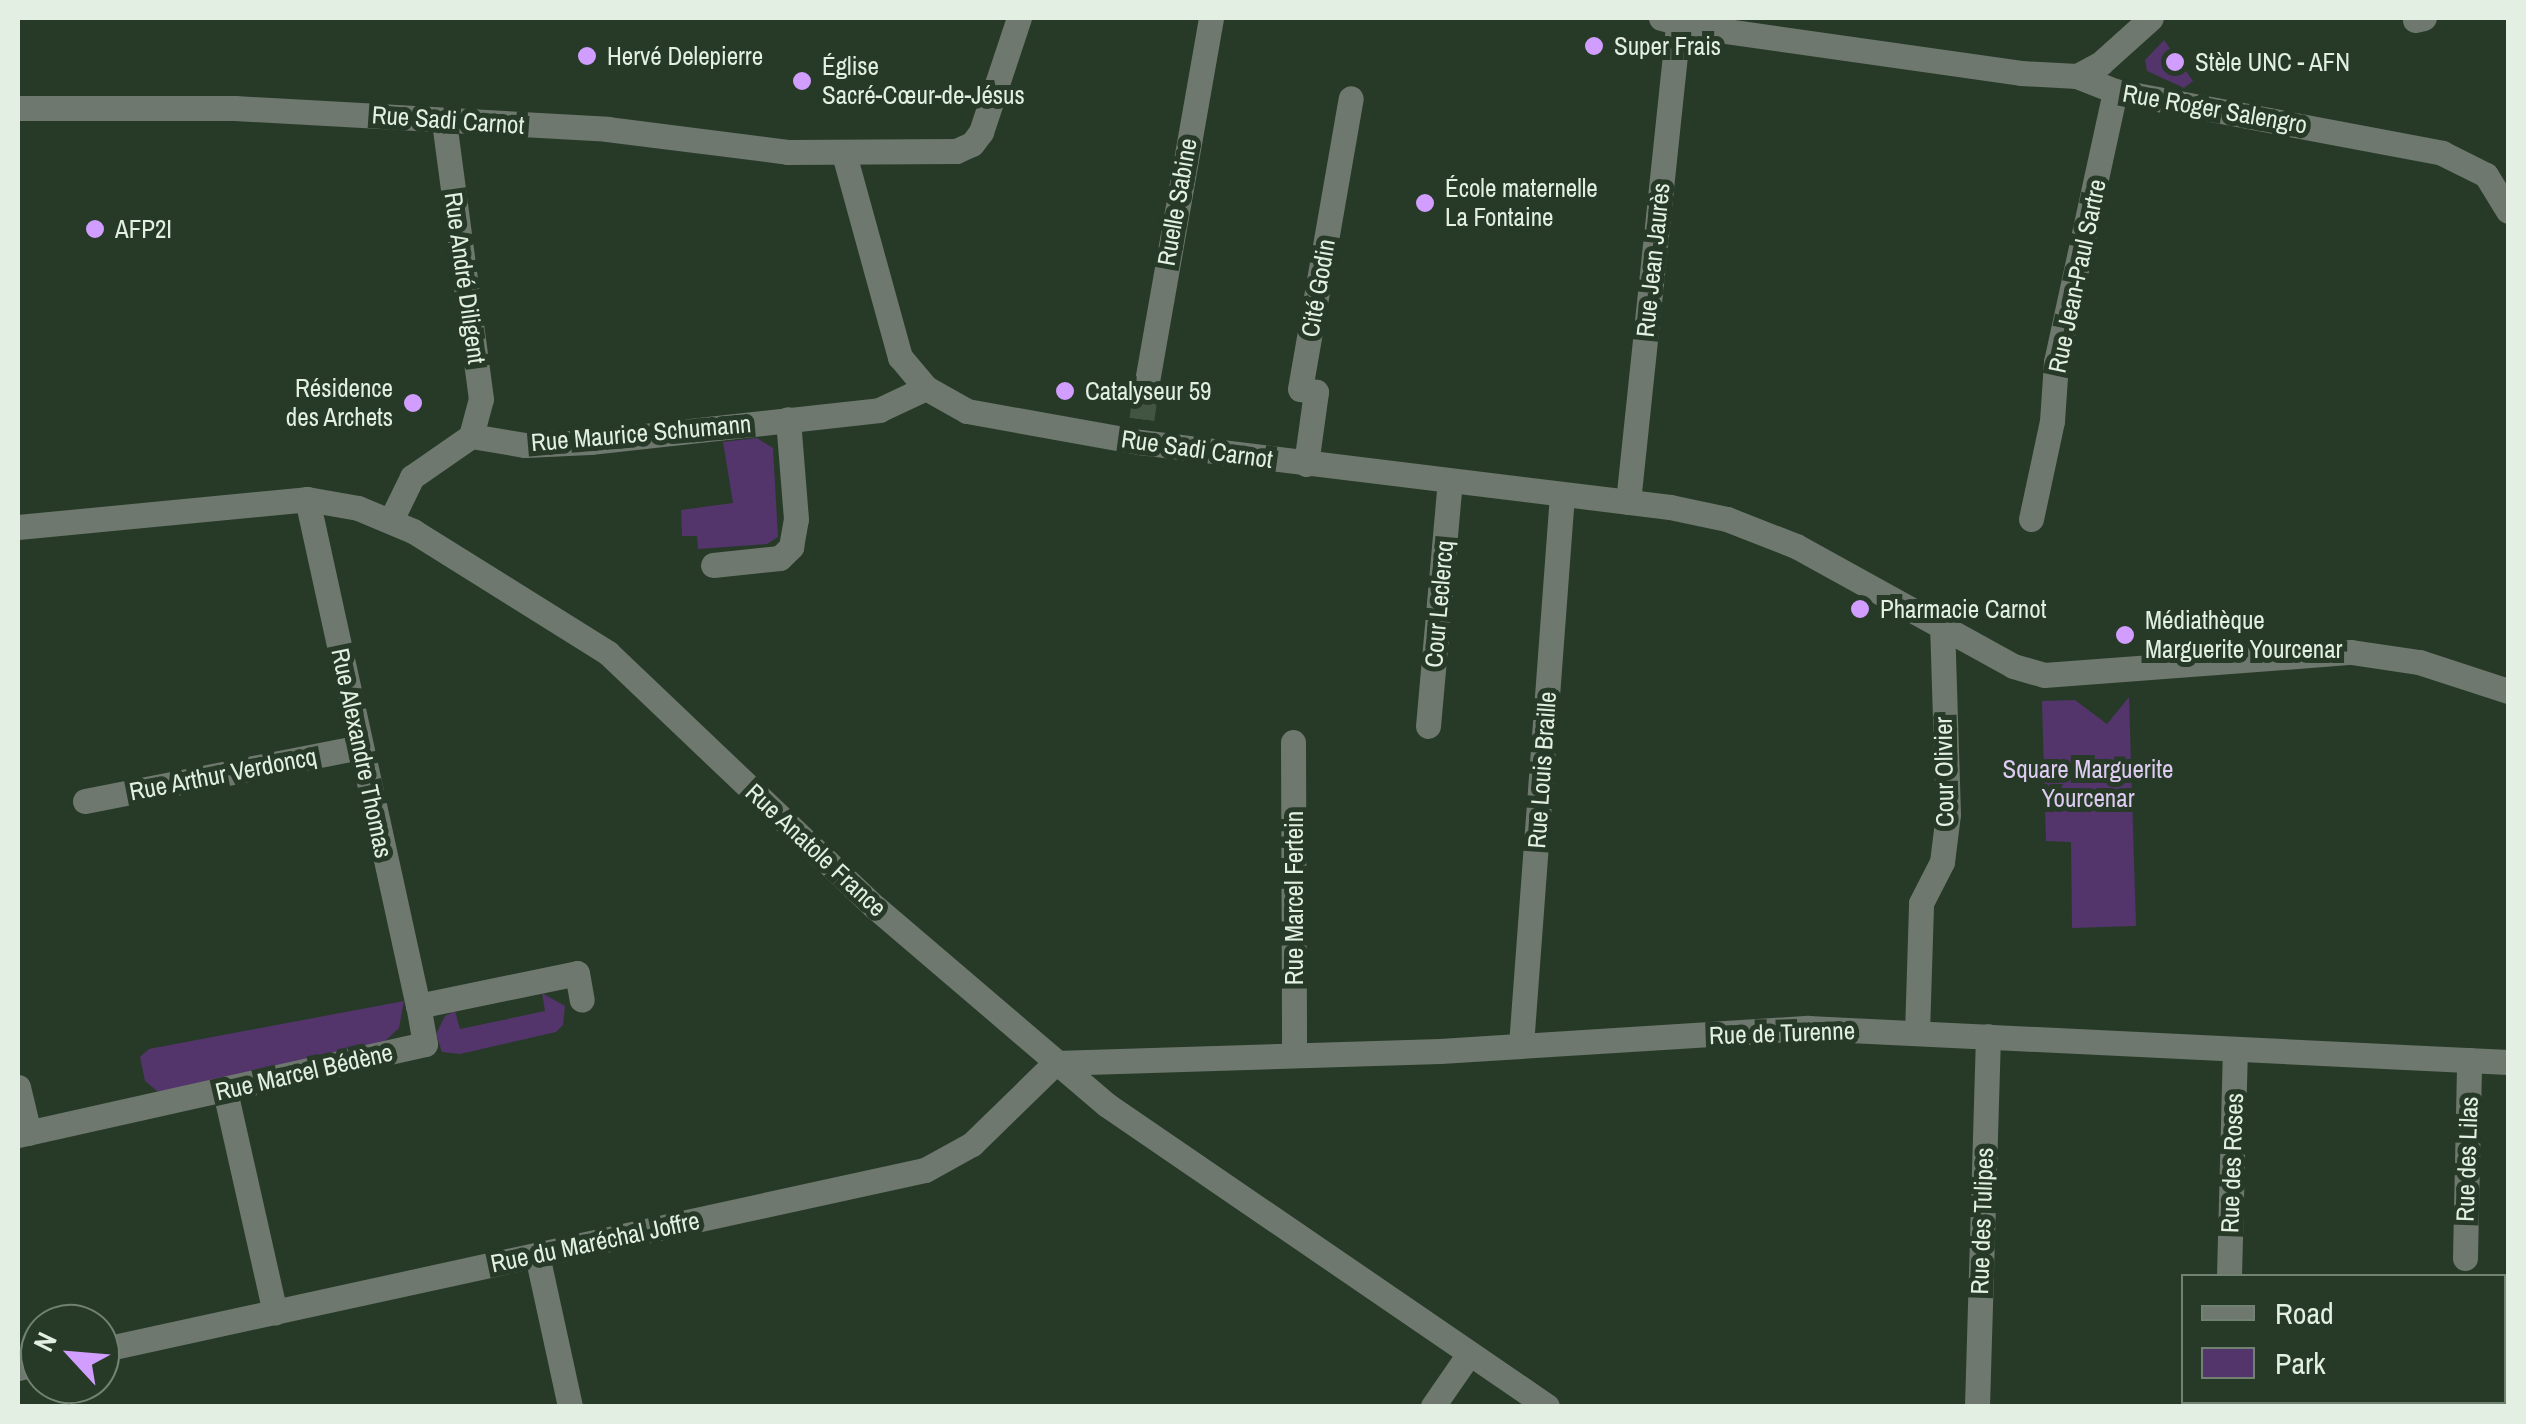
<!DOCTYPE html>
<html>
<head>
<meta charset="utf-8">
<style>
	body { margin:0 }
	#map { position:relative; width:2526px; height:1424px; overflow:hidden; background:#263a27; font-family:"Archivo Narrow",sans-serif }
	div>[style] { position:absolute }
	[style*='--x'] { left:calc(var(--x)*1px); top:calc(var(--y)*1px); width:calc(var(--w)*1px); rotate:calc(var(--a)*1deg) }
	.green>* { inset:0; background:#53356c }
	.minor-tunnel>* { height:25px; margin-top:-12.5px; transform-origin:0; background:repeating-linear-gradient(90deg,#425543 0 25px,transparent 0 37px) }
	.minor>* { height:25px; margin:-12.5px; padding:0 12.5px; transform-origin:12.5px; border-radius:12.5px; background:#6e786e }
	.dots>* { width:28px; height:28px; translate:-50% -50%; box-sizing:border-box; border:5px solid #263a27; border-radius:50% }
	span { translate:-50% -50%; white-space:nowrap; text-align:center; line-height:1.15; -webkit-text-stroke:10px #263a27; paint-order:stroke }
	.poi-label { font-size:25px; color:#e2efe2 }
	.left { translate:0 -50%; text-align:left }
	.right { translate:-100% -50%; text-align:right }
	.street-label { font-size:25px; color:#e2efe2 }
	.park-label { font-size:25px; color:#dfccf2 }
	.frame { position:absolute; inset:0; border:20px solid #e2efe2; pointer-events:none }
	.legend { position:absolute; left:2181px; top:1274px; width:325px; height:130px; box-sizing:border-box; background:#263a27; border:2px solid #718272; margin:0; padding:12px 18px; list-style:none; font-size:30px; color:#e2efe2 }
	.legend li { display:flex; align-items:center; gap:20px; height:50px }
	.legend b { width:50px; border:2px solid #718272 }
	.north { position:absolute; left:20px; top:1304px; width:100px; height:100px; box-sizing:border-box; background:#263a27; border:2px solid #718272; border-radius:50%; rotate:296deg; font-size:28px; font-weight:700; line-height:40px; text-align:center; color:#e2efe2 }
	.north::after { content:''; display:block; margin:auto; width:35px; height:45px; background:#d19dfe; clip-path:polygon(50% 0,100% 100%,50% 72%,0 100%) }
</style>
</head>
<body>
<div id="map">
	<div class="green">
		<i style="clip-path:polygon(2164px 40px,2193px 81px,2184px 88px,2147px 71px,2145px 60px)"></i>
		<i style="clip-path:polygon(757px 438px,773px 448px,778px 537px,767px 544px,698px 549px,697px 536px,682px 536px,681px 510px,733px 503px,723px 442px)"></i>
		<i style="clip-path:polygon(2129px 697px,2136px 926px,2072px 928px,2071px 842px,2046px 841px,2042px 701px,2075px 700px,2107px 724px)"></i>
		<i style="clip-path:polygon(542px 993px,565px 1006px,563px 1025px,556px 1032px,460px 1054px,442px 1052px,436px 1034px,445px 1016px,455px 1011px,460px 1029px,545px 1011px)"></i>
		<i style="clip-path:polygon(404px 1001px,399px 1028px,383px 1043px,166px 1091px,157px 1091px,145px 1081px,140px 1057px,149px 1049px)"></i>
	</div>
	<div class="minor-tunnel">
		<i style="--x:1142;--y:419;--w:32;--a:-83"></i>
	</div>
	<div class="minor">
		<i style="--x:1661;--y:18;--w:31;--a:15"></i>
		<i style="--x:1691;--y:26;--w:333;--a:8.1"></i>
		<i style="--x:2021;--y:73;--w:56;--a:3.1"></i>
		<i style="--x:2077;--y:76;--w:41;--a:21.5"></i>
		<i style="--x:2115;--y:91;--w:333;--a:10.7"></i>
		<i style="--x:2442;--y:153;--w:49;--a:26.6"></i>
		<i style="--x:2486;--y:175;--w:42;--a:58.6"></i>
		<i style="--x:2415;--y:20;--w:9;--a:-13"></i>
		<i style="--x:2077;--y:76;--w:27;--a:-28"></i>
		<i style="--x:2101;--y:63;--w:67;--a:-42"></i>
		<i style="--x:18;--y:108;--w:217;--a:0"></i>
		<i style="--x:235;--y:108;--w:373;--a:3.2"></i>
		<i style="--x:607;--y:129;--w:182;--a:7.2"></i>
		<i style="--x:788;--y:152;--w:168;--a:-0.3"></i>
		<i style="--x:956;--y:151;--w:17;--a:-24"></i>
		<i style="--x:972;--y:144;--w:15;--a:-53"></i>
		<i style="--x:981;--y:132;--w:120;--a:-71.6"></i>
		<i style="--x:844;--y:154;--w:211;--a:74.6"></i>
		<i style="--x:900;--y:357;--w:40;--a:50"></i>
		<i style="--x:926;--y:388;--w:47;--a:29.3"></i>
		<i style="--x:967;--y:411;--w:176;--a:10.2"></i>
		<i style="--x:1140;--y:442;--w:534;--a:6.99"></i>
		<i style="--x:1670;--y:507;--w:58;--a:11.9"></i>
		<i style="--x:1727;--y:519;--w:74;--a:21.4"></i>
		<i style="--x:1796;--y:546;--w:248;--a:28.9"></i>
		<i style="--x:2013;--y:666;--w:32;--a:16"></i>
		<i style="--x:2044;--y:675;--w:308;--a:-4.3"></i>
		<i style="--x:2351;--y:652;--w:69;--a:8.4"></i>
		<i style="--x:2419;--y:662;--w:94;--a:18"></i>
		<i style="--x:1146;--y:387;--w:375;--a:-80"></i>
		<i style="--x:471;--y:436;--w:55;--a:9.5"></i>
		<i style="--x:525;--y:445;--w:65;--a:-2.6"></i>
		<i style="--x:590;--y:442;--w:291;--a:-6.3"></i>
		<i style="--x:879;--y:410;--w:52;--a:-25.1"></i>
		<i style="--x:1306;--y:464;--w:73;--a:-82.1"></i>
		<i style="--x:1316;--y:392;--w:16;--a:-169"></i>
		<i style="--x:1300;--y:389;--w:295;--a:-80.1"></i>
		<i style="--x:307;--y:499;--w:519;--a:77.65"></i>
		<i style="--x:1628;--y:502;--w:487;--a:-84"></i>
		<i style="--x:2031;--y:519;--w:100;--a:-77.9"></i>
		<i style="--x:2052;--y:421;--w:59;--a:-86.1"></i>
		<i style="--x:2056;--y:362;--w:277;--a:-77.7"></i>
		<i style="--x:391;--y:520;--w:48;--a:-64"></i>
		<i style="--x:412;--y:477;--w:72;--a:-34.8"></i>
		<i style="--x:471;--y:436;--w:38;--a:-75"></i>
		<i style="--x:481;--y:399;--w:281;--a:-97.6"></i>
		<i style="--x:18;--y:527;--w:290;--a:-5.5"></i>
		<i style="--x:307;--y:499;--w:52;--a:10"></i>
		<i style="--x:358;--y:508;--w:60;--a:22.7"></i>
		<i style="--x:413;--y:531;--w:230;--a:32"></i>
		<i style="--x:608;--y:653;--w:369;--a:43.6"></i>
		<i style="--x:875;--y:907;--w:305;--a:40.5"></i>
		<i style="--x:1107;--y:1105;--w:533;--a:34.38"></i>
		<i style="--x:713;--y:565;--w:67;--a:-6"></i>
		<i style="--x:780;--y:558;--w:16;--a:-45"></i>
		<i style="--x:791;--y:547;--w:28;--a:-80"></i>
		<i style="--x:796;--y:519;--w:100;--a:-94.6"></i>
		<i style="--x:1428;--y:726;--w:246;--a:-84.9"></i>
		<i style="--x:1293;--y:742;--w:312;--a:89.8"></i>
		<i style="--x:85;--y:801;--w:281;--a:-11.1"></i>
		<i style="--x:1917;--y:1033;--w:130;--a:-88.2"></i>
		<i style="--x:1921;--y:903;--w:46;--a:-62.9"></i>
		<i style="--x:1942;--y:862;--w:48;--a:-82.9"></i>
		<i style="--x:1948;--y:814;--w:188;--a:-91.8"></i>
		<i style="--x:1521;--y:1045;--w:552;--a:-85.74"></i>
		<i style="--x:1055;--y:1063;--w:385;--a:-1.8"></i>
		<i style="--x:1440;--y:1051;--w:369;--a:-3.6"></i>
		<i style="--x:1808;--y:1028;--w:701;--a:2.78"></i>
		<i style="--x:18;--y:1087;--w:47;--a:76.6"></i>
		<i style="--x:225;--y:1091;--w:227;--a:77.3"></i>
		<i style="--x:18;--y:1135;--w:417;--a:-12.6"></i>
		<i style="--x:425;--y:1044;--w:39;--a:-100"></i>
		<i style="--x:418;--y:1006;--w:162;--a:-11.7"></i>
		<i style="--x:577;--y:973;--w:27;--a:80"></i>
		<i style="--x:537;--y:1255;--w:155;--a:77.7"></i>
		<i style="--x:2465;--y:1258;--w:198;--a:-88.8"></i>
		<i style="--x:2229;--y:1276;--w:226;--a:-88.5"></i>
		<i style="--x:100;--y:1350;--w:844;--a:-12.31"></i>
		<i style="--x:925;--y:1170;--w:54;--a:-29"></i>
		<i style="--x:972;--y:1144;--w:116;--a:-44.3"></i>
		<i style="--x:18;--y:1368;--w:23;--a:-13"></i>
		<i style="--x:1433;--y:1406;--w:63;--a:-55.3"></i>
		<i style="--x:1977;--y:1406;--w:370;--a:-88.3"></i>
		<i style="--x:2225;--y:1406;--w:4;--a:-76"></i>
	</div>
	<div class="dots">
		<i style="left:1594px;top:46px;background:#d19dfe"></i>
		<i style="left:587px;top:56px;background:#d19dfe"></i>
		<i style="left:2175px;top:62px;background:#d19dfe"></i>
		<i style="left:802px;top:81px;background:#d19dfe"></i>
		<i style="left:1425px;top:203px;background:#d19dfe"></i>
		<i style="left:95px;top:229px;background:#d19dfe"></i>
		<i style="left:1065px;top:391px;background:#d19dfe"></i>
		<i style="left:413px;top:403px;background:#d19dfe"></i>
		<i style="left:1860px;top:609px;background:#d19dfe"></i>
		<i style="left:2125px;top:635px;background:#d19dfe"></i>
	</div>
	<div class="poi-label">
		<span class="left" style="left:1614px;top:46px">Super Frais</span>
		<span class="left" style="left:607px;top:56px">Hervé Delepierre</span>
		<span class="left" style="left:2195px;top:62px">Stèle UNC - AFN</span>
		<span class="left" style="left:822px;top:81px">Église<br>Sacré-Cœur-de-Jésus</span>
		<span class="left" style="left:1445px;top:203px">École maternelle<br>La Fontaine</span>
		<span class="left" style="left:115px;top:229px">AFP2I</span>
		<span class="right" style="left:393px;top:403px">Résidence<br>des Archets</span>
		<span class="left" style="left:1085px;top:391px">Catalyseur 59</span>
		<span class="left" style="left:1880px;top:609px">Pharmacie Carnot</span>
		<span class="left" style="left:2145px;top:635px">Médiathèque<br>Marguerite Yourcenar</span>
	</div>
	<div class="street-label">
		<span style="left:2215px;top:109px;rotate:10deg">Rue Roger Salengro</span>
		<span style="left:448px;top:120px;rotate:4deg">Rue Sadi Carnot</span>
		<span style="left:1177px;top:202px;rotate:-80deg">Ruelle Sabine</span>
		<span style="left:1653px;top:260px;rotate:-84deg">Rue Jean Jaurès</span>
		<span style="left:2077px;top:276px;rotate:-78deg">Rue Jean-Paul Sartre</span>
		<span style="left:465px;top:278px;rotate:82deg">Rue André Diligent</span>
		<span style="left:1318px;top:288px;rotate:-80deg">Cité Godin</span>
		<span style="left:641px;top:433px;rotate:-5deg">Rue Maurice Schumann</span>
		<span style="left:1197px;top:449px;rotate:8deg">Rue Sadi Carnot</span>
		<span style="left:1439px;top:604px;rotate:-85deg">Cour Leclercq</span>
		<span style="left:362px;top:753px;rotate:78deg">Rue Alexandre Thomas</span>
		<span style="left:1542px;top:770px;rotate:-86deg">Rue Louis Braille</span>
		<span style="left:1944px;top:772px;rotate:-91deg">Cour Olivier</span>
		<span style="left:223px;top:774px;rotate:-11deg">Rue Arthur Verdoncq</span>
		<span style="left:816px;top:850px;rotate:43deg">Rue Anatole France</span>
		<span style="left:1294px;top:898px;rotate:-90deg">Rue Marcel Fertein</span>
		<span style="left:1782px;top:1033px;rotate:-2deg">Rue de Turenne</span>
		<span style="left:304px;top:1072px;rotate:-13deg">Rue Marcel Bédène</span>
		<span style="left:2467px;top:1159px;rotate:-88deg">Rue des Lilas</span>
		<span style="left:2232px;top:1163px;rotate:-88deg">Rue des Roses</span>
		<span style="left:1982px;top:1221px;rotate:-88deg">Rue des Tulipes</span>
		<span style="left:595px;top:1242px;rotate:-12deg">Rue du Maréchal Joffre</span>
	</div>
	<div class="park-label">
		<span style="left:2088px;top:784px">Square Marguerite<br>Yourcenar</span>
	</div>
	<div class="frame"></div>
	<ul class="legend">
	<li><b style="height:12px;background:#6e786e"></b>Road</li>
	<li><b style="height:28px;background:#53356c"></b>Park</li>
	</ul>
	<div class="north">N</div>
</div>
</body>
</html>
